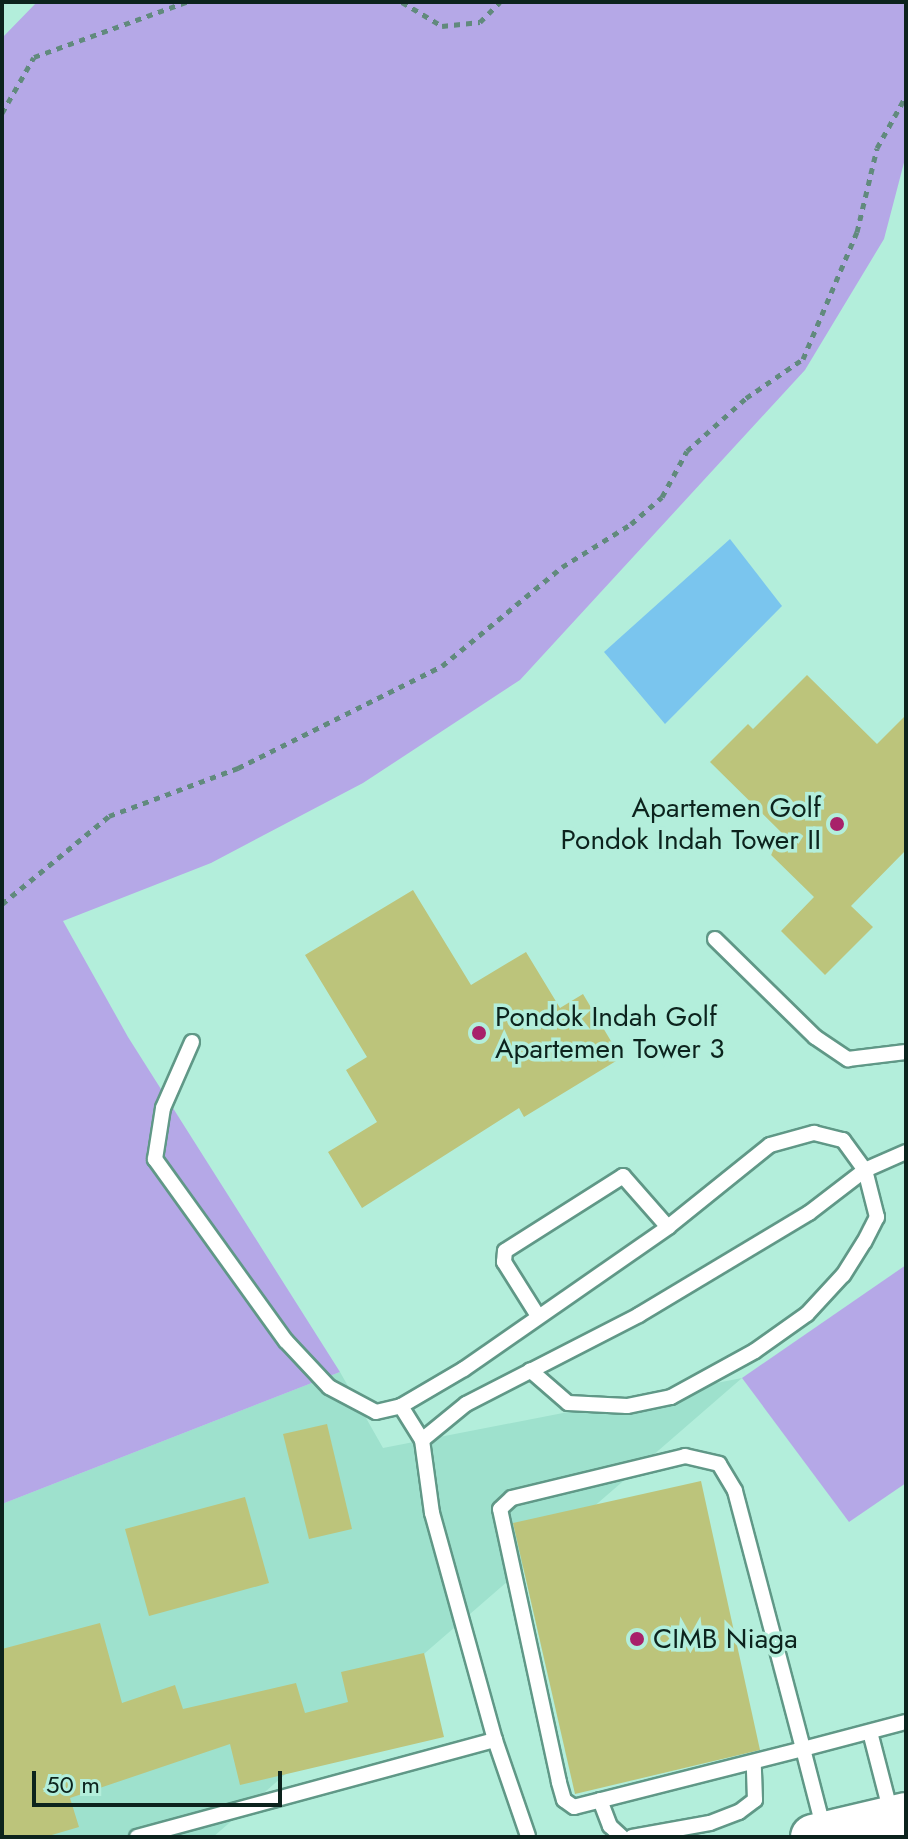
<!DOCTYPE html>
<html>
<head>
<meta charset="utf-8">
<style>
	body { margin:0 }
	#map { position:relative; width:908px; height:1839px; overflow:hidden; background:#b3eedb; font-family:Jost,sans-serif }
	div>[style] { position:absolute }
	[style*='--x'] { left:calc(var(--x)*1px); top:calc(var(--y)*1px); width:calc(var(--w)*1px); rotate:calc(var(--a)*1deg) }
	.built>* { inset:0; background:#9ee1cd }
	.green>* { inset:0; background:#b5a8e7 }
	.water>* { inset:0; background:#7ac5ee }
	.building>* { inset:0; background:#bcc47b }
	.path>* { height:5px; margin-top:-2.5px; transform-origin:0; background:repeating-linear-gradient(90deg,#618a7d 0 6px,transparent 0 12px) }
	.roads { filter:drop-shadow(2px 0 #609887) drop-shadow(-2px 0 #609887) drop-shadow(0 2px #609887) drop-shadow(0 -2px #609887) }
	.lane>* { height:14px; margin:-7px; padding:0 7px; transform-origin:7px; border-radius:7px; background:#fff }
	.highway>* { height:44px; margin:-22px; padding:0 22px; transform-origin:22px; border-radius:22px; background:#fff }
	.dots>* { width:22px; height:22px; translate:-50% -50%; box-sizing:border-box; border:4px solid #b3eedb; border-radius:50% }
	span { translate:-50% -50%; white-space:nowrap; text-align:center; line-height:1.15; -webkit-text-stroke:7px #b3eedb; paint-order:stroke }
	.poi-label { font-size:28px; color:#0c231d }
	.right { translate:-100% -50%; text-align:right }
	.left { translate:0 -50%; text-align:left }
	.frame { position:absolute; inset:0; border:4px solid #0c231d; pointer-events:none }
	.scale { position:absolute; left:32px; top:1771px; width:250px; height:36px; box-sizing:border-box; border:4px solid #0c231d; border-top:0; padding-left:10px; font-size:24px; line-height:28px; white-space:nowrap; color:#0c231d; -webkit-text-stroke:6px #b3eedb; paint-order:stroke }
</style>
</head>
<body>
<div id="map">
	<div class="built">
		<i style="clip-path:polygon(340px 1372px,383px 1448px,742px 1378px,213px 1837px,2px 1837px,2px 1504px)"></i>
	</div>
	<div class="green">
		<i style="clip-path:polygon(37px 2px,906px 2px,906px 155px,884px 239px,805px 370px,520px 680px,363px 783px,211px 863px,63px 921px,128px 1037px,340px 1372px,2px 1504px,2px 38px)"></i>
		<i style="clip-path:polygon(906px 1265px,906px 1483px,849px 1522px,742px 1378px)"></i>
	</div>
	<div class="water">
		<i style="clip-path:polygon(730px 539px,782px 606px,665px 724px,604px 652px)"></i>
	</div>
	<div class="building">
		<i style="clip-path:polygon(807px 675px,877px 744px,906px 715px,906px 850px,851px 906px,873px 927px,825px 975px,781px 931px,814px 897px,768px 852px,785px 836px,710px 762px,748px 724px,753px 729px)"></i>
		<i style="clip-path:polygon(413px 890px,471px 985px,526px 952px,560px 1008px,583px 994px,621px 1058px,524px 1117px,519px 1108px,362px 1208px,328px 1152px,377px 1122px,346px 1070px,367px 1057px,305px 955px)"></i>
		<i style="clip-path:polygon(327px 1424px,352px 1529px,309px 1539px,283px 1434px)"></i>
		<i style="clip-path:polygon(701px 1481px,760px 1750px,575px 1794px,513px 1523px)"></i>
		<i style="clip-path:polygon(245px 1497px,269px 1583px,149px 1616px,125px 1529px)"></i>
		<i style="clip-path:polygon(100px 1623px,122px 1703px,175px 1685px,183px 1709px,296px 1683px,305px 1713px,348px 1702px,341px 1672px,424px 1653px,444px 1737px,240px 1785px,230px 1744px,70px 1798px,79px 1827px,45px 1837px,2px 1837px,2px 1649px)"></i>
	</div>
	<div class="path">
		<i style="--x:402;--y:2;--w:47;--a:31"></i>
		<i style="--x:442;--y:26;--w:38;--a:-6"></i>
		<i style="--x:480;--y:22;--w:28;--a:-45"></i>
		<i style="--x:2;--y:113;--w:64;--a:-60.3"></i>
		<i style="--x:34;--y:57;--w:162;--a:-19.9"></i>
		<i style="--x:2;--y:904;--w:139;--a:-39.4"></i>
		<i style="--x:109;--y:816;--w:138;--a:-20.4"></i>
		<i style="--x:238;--y:768;--w:228;--a:-26.6"></i>
		<i style="--x:442;--y:666;--w:156;--a:-39.5"></i>
		<i style="--x:562;--y:567;--w:81;--a:-31.9"></i>
		<i style="--x:631;--y:524;--w:41;--a:-41.1"></i>
		<i style="--x:662;--y:497;--w:52;--a:-61.5"></i>
		<i style="--x:687;--y:451;--w:79;--a:-41.9"></i>
		<i style="--x:746;--y:398;--w:69;--a:-34.4"></i>
		<i style="--x:803;--y:359;--w:138;--a:-67"></i>
		<i style="--x:857;--y:232;--w:86;--a:-76.6"></i>
		<i style="--x:877;--y:148;--w:60;--a:-60.9"></i>
	</div>
	<div class="roads">
		<div class="lane">
			<i style="--x:715;--y:939;--w:140;--a:44.4"></i>
			<i style="--x:815;--y:1037;--w:40;--a:34"></i>
			<i style="--x:848;--y:1059;--w:58;--a:-6.9"></i>
			<i style="--x:192;--y:1042;--w:72;--a:113.7"></i>
			<i style="--x:163;--y:1108;--w:52;--a:98.9"></i>
			<i style="--x:155;--y:1159;--w:224;--a:54.3"></i>
			<i style="--x:286;--y:1341;--w:63;--a:46.9"></i>
			<i style="--x:329;--y:1387;--w:53;--a:28"></i>
			<i style="--x:376;--y:1412;--w:26;--a:-13"></i>
			<i style="--x:538;--y:1316;--w:64;--a:-122.2"></i>
			<i style="--x:504;--y:1262;--w:11;--a:-85"></i>
			<i style="--x:505;--y:1251;--w:140;--a:-32.4"></i>
			<i style="--x:623;--y:1176;--w:68;--a:48.6"></i>
			<i style="--x:422;--y:1440;--w:57;--a:-39.3"></i>
			<i style="--x:466;--y:1404;--w:195;--a:-27.2"></i>
			<i style="--x:639;--y:1315;--w:198;--a:-31"></i>
			<i style="--x:809;--y:1213;--w:71;--a:-37.5"></i>
			<i style="--x:865;--y:1170;--w:45;--a:-23.7"></i>
			<i style="--x:685;--y:1456;--w:35;--a:13"></i>
			<i style="--x:719;--y:1464;--w:31;--a:59"></i>
			<i style="--x:735;--y:1491;--w:267;--a:75.2"></i>
			<i style="--x:803;--y:1749;--w:236;--a:165.8"></i>
			<i style="--x:574;--y:1807;--w:12;--a:-145"></i>
			<i style="--x:564;--y:1800;--w:19;--a:-106"></i>
			<i style="--x:559;--y:1782;--w:279;--a:-102.2"></i>
			<i style="--x:500;--y:1509;--w:16;--a:-43"></i>
			<i style="--x:512;--y:1498;--w:178;--a:-13.6"></i>
			<i style="--x:870;--y:1732;--w:84;--a:75.5"></i>
			<i style="--x:600;--y:1800;--w:28;--a:69"></i>
			<i style="--x:610;--y:1826;--w:16;--a:43"></i>
			<i style="--x:824;--y:1830;--w:84;--a:-104.5"></i>
			<i style="--x:803;--y:1749;--w:106;--a:-14.7"></i>
			<i style="--x:528;--y:1836;--w:102;--a:-109"></i>
			<i style="--x:495;--y:1740;--w:236;--a:-105.5"></i>
			<i style="--x:432;--y:1513;--w:74;--a:-97.8"></i>
			<i style="--x:422;--y:1440;--w:40;--a:-122"></i>
			<i style="--x:401;--y:1406;--w:73;--a:-30.4"></i>
			<i style="--x:464;--y:1369;--w:249;--a:-34.8"></i>
			<i style="--x:668;--y:1227;--w:131;--a:-38.8"></i>
			<i style="--x:770;--y:1145;--w:46;--a:-15.3"></i>
			<i style="--x:814;--y:1133;--w:30;--a:14"></i>
			<i style="--x:843;--y:1140;--w:37;--a:54"></i>
			<i style="--x:865;--y:1170;--w:49;--a:75.7"></i>
			<i style="--x:877;--y:1217;--w:28;--a:117"></i>
			<i style="--x:864;--y:1242;--w:39;--a:122"></i>
			<i style="--x:843;--y:1275;--w:53;--a:132.7"></i>
			<i style="--x:807;--y:1314;--w:64;--a:144.6"></i>
			<i style="--x:755;--y:1351;--w:96;--a:151.3"></i>
			<i style="--x:671;--y:1397;--w:45;--a:168.4"></i>
			<i style="--x:627;--y:1406;--w:59;--a:-177.1"></i>
			<i style="--x:568;--y:1403;--w:50;--a:-139"></i>
			<i style="--x:137;--y:1837;--w:371;--a:-15.2"></i>
			<i style="--x:632;--y:1837;--w:79;--a:-10.2"></i>
			<i style="--x:710;--y:1823;--w:31;--a:-21"></i>
			<i style="--x:739;--y:1812;--w:20;--a:-37"></i>
			<i style="--x:755;--y:1800;--w:37;--a:-92"></i>
		</div>
		<div class="highway">
			<i style="--x:813;--y:1837;--w:96;--a:-13.3"></i>
		</div>
	</div>
	<div class="dots">
		<i style="left:837px;top:824px;background:#a8216a"></i>
		<i style="left:479px;top:1033px;background:#a8216a"></i>
		<i style="left:637px;top:1639px;background:#a8216a"></i>
	</div>
	<div class="poi-label">
		<span class="right" style="left:821px;top:824px">Apartemen Golf<br>Pondok Indah Tower II</span>
		<span class="left" style="left:495px;top:1033px">Pondok Indah Golf<br>Apartemen Tower 3</span>
		<span class="left" style="left:653px;top:1639px">CIMB Niaga</span>
	</div>
	<div class="frame"></div>
	<div class="scale">50 m</div>
</div>
</body>
</html>
